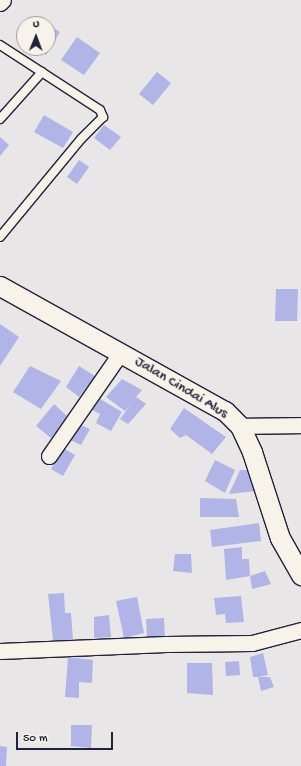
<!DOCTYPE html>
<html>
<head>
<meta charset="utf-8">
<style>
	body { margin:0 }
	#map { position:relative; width:301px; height:766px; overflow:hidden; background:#e9e6e8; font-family:"Gochi Hand",sans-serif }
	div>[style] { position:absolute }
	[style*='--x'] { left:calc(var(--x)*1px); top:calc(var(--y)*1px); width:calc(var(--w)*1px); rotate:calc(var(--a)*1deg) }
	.building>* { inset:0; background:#b1b4e6 }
	.roads { filter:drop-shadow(1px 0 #22223b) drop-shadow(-1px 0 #22223b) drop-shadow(0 1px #22223b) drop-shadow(0 -1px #22223b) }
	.service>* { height:8px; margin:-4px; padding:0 4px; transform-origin:4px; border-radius:4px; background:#f7f3e8 }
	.minor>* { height:15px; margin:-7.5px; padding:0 7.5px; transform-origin:7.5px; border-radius:7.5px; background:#f7f3e8 }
	.tertiary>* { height:19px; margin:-9.5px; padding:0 9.5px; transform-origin:9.5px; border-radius:9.5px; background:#f7f3e8 }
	span { translate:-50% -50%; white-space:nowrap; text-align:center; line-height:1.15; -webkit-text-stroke:3px #f7f3e8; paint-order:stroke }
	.street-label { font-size:15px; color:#22223b }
	.north { position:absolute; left:16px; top:16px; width:40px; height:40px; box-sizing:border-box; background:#f7f3e8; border:1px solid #a29fa3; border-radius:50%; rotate:1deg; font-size:11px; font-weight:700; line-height:16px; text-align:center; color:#22223b }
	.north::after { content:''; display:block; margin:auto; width:14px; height:18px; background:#22223b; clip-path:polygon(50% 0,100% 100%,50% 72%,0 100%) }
	.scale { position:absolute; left:16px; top:732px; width:97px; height:18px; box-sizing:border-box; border:2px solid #22223b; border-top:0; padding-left:5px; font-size:12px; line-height:14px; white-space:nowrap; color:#22223b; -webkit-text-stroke:3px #f7f3e8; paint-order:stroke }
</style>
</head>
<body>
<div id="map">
	<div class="building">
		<i style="clip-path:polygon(38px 18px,60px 32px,46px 55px,35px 48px,48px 48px,48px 24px,34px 24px)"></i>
		<i style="clip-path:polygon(77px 37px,100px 53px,84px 75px,61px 60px)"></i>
		<i style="clip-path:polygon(157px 72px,171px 83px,153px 105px,139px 94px)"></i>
		<i style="clip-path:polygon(44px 115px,73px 132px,63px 148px,34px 132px)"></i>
		<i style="clip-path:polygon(104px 125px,121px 137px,110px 150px,94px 138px)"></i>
		<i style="clip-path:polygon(0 137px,9px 145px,0 156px)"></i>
		<i style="clip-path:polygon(79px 160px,89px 167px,77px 184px,67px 177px)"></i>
		<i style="clip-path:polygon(276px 289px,298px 289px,297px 321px,275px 321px)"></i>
		<i style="clip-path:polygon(0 324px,19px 337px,0 366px)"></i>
		<i style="clip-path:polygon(30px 366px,61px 381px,41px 409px,13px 392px)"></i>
		<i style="clip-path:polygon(79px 366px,95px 376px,79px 397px,66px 387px)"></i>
		<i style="clip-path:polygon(122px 379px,142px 390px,136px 397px,146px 404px,128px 424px,120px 419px,131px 404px,125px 411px,106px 397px)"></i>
		<i style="clip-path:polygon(92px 394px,122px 412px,111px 431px,96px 423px,100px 414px,87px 407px)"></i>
		<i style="clip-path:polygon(54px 404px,67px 416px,51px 438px,36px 426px)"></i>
		<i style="clip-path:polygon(184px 408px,226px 437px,212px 454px,186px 435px,180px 438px,170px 429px)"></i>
		<i style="clip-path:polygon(76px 423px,90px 429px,81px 445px,68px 439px)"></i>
		<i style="clip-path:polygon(63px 448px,75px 455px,63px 476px,51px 469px)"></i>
		<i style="clip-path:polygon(215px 460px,235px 470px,225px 493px,205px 481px)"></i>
		<i style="clip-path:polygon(240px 470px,249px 470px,257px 491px,229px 494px)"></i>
		<i style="clip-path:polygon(200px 498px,236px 499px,239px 517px,200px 517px)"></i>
		<i style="clip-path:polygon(259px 523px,261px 541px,212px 547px,210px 530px)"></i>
		<i style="clip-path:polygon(242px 547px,242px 559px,249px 559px,250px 576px,226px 580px,224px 549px)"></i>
		<i style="clip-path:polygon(175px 554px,191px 554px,192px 573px,173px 571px)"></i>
		<i style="clip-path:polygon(265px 571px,271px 584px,252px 589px,250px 576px)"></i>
		<i style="clip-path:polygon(64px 593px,65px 613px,71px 613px,73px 640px,53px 640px,48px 594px)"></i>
		<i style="clip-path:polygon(241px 596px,244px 622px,226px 623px,225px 614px,216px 615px,214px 598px)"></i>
		<i style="clip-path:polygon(137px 597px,144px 633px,124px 638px,116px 601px)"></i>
		<i style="clip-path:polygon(109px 615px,111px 637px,94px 638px,94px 617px)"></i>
		<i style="clip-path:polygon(164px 618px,165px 639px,147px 638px,146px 619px)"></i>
		<i style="clip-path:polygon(263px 653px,268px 675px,258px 677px,270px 677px,274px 687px,261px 691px,258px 677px,253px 677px,250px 657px)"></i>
		<i style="clip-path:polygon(68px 657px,93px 660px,92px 683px,79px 682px,79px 698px,65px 697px)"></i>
		<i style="clip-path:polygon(239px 661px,240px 675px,226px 676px,225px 662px)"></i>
		<i style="clip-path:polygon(187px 663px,212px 663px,213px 695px,187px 693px)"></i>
		<i style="clip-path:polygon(71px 725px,92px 725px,91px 748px,71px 746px)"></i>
		<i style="clip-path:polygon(0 746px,7px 747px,6px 766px,0 766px)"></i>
	</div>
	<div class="roads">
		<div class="service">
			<i style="--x:0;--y:45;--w:119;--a:33"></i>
			<i style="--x:100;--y:110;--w:8;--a:67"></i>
			<i style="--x:103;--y:117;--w:31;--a:135"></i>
			<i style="--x:81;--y:139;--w:127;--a:129.6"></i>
			<i style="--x:0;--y:119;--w:63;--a:-48.2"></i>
		</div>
		<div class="minor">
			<i style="--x:0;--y:3;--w:4;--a:-45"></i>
			<i style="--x:240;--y:426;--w:61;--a:-0.9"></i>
			<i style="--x:49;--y:456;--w:126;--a:-55.3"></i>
			<i style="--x:0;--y:651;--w:166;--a:-2.4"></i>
			<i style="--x:166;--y:644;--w:86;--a:-0.7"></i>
			<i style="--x:252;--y:643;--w:51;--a:-14.9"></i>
		</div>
		<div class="tertiary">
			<i style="--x:0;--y:286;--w:257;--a:29.1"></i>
			<i style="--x:225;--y:411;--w:21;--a:45"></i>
			<i style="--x:240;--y:426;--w:29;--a:65"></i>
			<i style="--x:252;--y:452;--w:90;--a:72"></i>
			<i style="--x:280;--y:538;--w:43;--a:60.4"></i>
		</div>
	</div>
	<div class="street-label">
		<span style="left:181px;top:388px;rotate:31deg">Jalan Cindai Alus</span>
	</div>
	<div class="north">U</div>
	<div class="scale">50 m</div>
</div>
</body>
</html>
